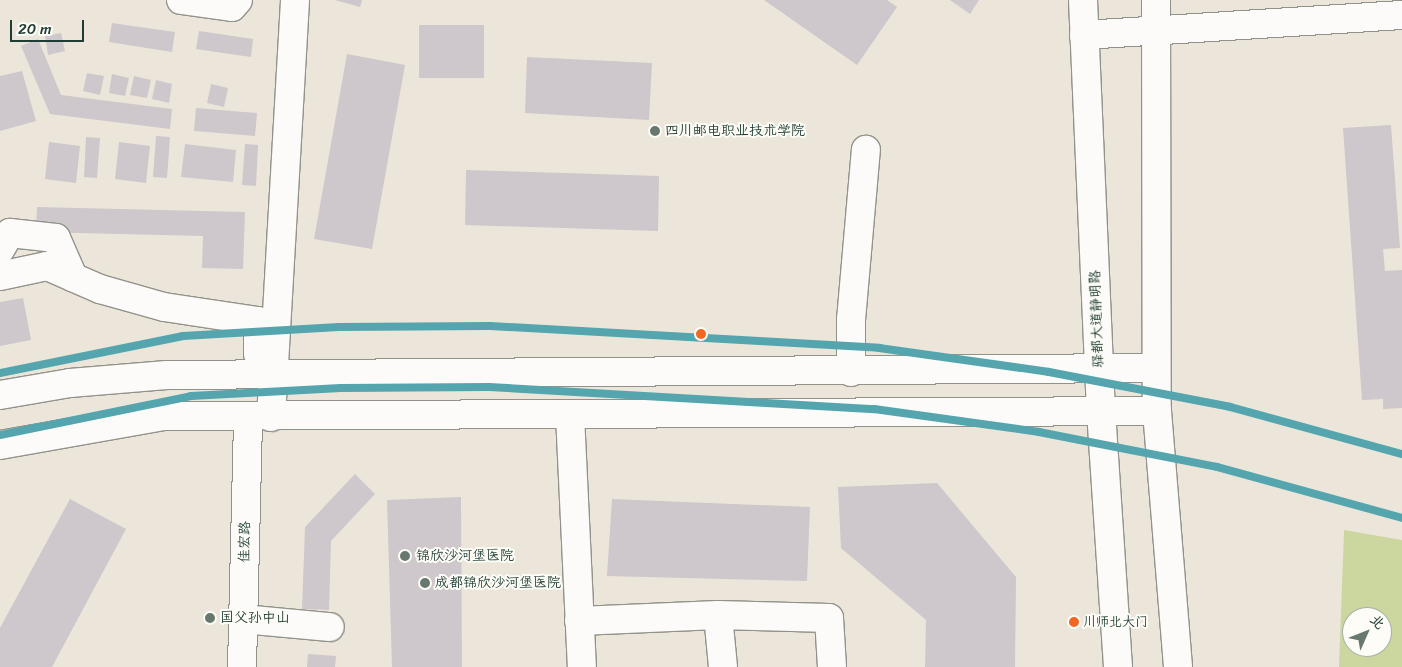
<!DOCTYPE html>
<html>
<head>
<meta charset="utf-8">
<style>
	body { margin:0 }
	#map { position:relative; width:1402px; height:667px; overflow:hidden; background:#ece6da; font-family:Sriracha,"LXGW WenKai TC",sans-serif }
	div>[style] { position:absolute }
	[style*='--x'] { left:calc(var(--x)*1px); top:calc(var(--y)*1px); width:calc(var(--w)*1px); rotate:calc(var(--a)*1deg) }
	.green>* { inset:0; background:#ccd79f }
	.building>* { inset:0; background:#cec7cb }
	.roads { filter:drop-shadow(1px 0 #91938b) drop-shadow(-1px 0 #91938b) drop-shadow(0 1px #91938b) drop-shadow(0 -1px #91938b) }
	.minor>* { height:28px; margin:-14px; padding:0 14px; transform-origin:14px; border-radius:14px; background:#fcfbf9 }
	.major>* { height:28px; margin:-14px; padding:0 14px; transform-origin:14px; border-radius:14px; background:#fcfbf9 }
	.metro-1>* { height:8px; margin:-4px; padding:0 4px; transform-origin:4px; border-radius:4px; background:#54a5ae }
	.dots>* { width:14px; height:14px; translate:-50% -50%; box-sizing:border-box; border:2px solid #fdfcf7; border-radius:50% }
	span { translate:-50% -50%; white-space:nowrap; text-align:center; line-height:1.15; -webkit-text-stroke:4px #fdfcf7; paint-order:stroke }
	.bus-label { font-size:13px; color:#1f3d34 }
	.left { translate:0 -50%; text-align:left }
	.poi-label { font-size:14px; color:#1f3d34 }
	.street-label { font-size:14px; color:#1f3d34 }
	.north { position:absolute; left:1342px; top:607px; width:50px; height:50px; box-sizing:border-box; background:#fdfcf7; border:1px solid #a4b0a9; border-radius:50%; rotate:46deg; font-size:14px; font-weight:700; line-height:20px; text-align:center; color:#1f3d34 }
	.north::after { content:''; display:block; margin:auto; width:18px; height:22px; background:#67786e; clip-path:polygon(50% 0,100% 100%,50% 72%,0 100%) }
	.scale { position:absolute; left:10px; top:20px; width:74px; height:22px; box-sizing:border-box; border:2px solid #1f3d34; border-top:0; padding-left:6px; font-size:15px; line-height:18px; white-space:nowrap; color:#1f3d34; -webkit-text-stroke:4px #fdfcf7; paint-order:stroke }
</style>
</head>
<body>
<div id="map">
	<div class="green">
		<i style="clip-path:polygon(evenodd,1344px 530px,1402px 540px,1402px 667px,1339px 667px,1344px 530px,1352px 617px,1382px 617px,1382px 647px,1352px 647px,1352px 617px)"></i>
	</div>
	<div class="building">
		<i style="clip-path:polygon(335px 0,362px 0,360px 7px)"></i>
		<i style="clip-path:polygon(764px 0,887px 0,897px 7px,857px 65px)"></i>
		<i style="clip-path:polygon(950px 0,979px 0,970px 14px)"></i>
		<i style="clip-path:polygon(112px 23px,175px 32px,172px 52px,109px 42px)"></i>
		<i style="clip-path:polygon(419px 25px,484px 25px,484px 78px,419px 78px)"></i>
		<i style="clip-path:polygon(199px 31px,253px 39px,251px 57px,196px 49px)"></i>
		<i style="clip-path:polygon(61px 33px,65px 51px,48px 55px,45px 36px)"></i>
		<i style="clip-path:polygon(38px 39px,61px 95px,172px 109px,170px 129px,50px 114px,21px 46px)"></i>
		<i style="clip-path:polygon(347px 54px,405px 65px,372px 249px,314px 239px)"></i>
		<i style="clip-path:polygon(527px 57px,652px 63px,649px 120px,525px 113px)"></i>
		<i style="clip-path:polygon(22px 71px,36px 121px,0 131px,0 76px)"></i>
		<i style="clip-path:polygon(87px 73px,104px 76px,100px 95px,83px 91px)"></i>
		<i style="clip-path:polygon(112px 74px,129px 78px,125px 96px,109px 93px)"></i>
		<i style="clip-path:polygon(134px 76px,151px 80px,147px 98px,130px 95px)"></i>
		<i style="clip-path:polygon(156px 80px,172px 84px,169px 103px,152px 99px)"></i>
		<i style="clip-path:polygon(211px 84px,228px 88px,224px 107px,207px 103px)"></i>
		<i style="clip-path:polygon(196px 108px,257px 113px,255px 136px,194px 131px)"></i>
		<i style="clip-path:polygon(1391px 125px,1400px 248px,1383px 249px,1385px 271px,1402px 270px,1402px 408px,1383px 409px,1383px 399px,1362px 400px,1343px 128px)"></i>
		<i style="clip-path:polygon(156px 136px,170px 137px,167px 178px,153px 177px)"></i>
		<i style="clip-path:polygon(86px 137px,100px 138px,97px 178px,84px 177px)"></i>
		<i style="clip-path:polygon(49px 142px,80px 146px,76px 183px,45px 179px)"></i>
		<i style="clip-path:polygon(119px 142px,150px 146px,146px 183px,115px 179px)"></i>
		<i style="clip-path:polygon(185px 144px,236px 150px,233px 182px,181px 177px)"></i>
		<i style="clip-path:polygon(245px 144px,258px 145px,256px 186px,242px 185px)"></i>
		<i style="clip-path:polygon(466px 170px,659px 176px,658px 231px,465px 225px)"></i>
		<i style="clip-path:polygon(37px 207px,245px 212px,243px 269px,202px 268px,203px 236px,36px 232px)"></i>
		<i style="clip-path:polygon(23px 298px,31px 340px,0 346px,0 302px)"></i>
		<i style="clip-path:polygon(355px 474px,375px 494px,331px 541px,329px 610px,302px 609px,305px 527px)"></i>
		<i style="clip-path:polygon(937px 483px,1016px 577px,1015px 667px,925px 667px,926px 620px,841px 548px,838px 487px)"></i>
		<i style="clip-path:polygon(461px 497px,462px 667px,392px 667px,387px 500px)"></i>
		<i style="clip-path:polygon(70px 499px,126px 529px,52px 667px,0 667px,0 628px)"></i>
		<i style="clip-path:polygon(612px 499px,810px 507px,807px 581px,607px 576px)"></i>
		<i style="clip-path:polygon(308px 654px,336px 656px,335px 667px,307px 667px)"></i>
	</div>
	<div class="roads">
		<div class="minor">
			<i style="--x:181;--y:0;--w:51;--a:7.8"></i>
			<i style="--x:232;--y:7;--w:9;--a:-49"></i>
			<i style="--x:1084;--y:35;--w:319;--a:-3.6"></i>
			<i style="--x:0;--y:250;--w:20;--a:-60"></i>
			<i style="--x:10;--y:233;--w:46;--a:6.2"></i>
			<i style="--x:56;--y:238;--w:43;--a:66.4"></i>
			<i style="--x:0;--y:276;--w:48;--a:-12"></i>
			<i style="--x:47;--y:266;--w:58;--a:23.5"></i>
			<i style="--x:100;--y:289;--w:66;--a:15.7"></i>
			<i style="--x:164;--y:307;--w:95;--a:8.5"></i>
			<i style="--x:258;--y:321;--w:33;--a:90"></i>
			<i style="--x:851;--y:372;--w:52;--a:-90"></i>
			<i style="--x:851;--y:320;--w:171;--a:-85"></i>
			<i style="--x:0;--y:395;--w:71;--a:-9.7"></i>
			<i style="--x:70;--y:383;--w:97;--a:-4.7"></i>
			<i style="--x:167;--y:375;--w:989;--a:-0.41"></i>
			<i style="--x:570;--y:415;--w:252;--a:87.3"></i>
			<i style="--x:271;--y:417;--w:418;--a:-86.7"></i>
			<i style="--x:0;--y:445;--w:168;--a:-10"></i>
			<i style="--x:165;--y:416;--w:992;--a:-0.29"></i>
			<i style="--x:718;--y:615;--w:111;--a:1.5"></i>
			<i style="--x:829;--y:618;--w:49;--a:86.5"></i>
			<i style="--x:243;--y:619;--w:87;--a:5.3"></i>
			<i style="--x:579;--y:621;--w:139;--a:-2.5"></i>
			<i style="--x:718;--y:615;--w:52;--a:84.5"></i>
			<i style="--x:242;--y:667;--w:250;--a:-88.6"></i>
		</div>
		<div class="major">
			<i style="--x:1083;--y:0;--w:411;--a:87.5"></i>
			<i style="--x:1101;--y:411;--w:257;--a:86.2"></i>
			<i style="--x:1156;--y:0;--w:411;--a:89.9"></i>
			<i style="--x:1157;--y:411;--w:257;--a:85.3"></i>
		</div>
	</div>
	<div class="metro-1">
		<i style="--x:0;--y:373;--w:187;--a:-11.4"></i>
		<i style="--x:183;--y:336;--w:156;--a:-3.3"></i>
		<i style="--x:339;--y:327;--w:151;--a:-0.4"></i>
		<i style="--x:490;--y:326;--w:390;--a:3.2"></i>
		<i style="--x:879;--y:348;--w:172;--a:8"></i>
		<i style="--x:1049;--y:372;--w:184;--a:10.9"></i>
		<i style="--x:1230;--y:407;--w:178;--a:15.3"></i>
		<i style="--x:0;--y:435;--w:195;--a:-11.5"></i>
		<i style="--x:191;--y:396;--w:150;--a:-3.1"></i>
		<i style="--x:341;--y:388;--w:148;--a:-0.4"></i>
		<i style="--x:489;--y:387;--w:386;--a:3.3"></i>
		<i style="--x:874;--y:409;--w:167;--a:7.9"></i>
		<i style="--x:1039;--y:432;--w:181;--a:11.1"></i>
		<i style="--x:1217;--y:467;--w:192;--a:15.4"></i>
	</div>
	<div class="dots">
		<i style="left:655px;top:131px;background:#67786e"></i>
		<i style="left:701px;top:334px;background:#f26522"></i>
		<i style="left:405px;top:556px;background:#67786e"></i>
		<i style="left:425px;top:583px;background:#67786e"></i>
		<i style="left:210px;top:618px;background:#67786e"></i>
		<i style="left:1074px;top:622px;background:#f26522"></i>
	</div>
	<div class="bus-label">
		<span class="left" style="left:1083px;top:622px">川师北大门</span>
	</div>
	<div class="poi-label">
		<span class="left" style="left:665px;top:131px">四川邮电职业技术学院</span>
		<span class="left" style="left:416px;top:556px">锦欣沙河堡医院</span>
		<span class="left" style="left:435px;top:583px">成都锦欣沙河堡医院</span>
		<span class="left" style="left:220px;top:618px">国父孙中山</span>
	</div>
	<div class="street-label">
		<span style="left:1097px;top:319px;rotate:-92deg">驿都大道静明路</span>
		<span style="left:245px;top:542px;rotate:-89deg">佳宏路</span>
	</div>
	<div class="north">北</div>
	<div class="scale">20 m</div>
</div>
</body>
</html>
